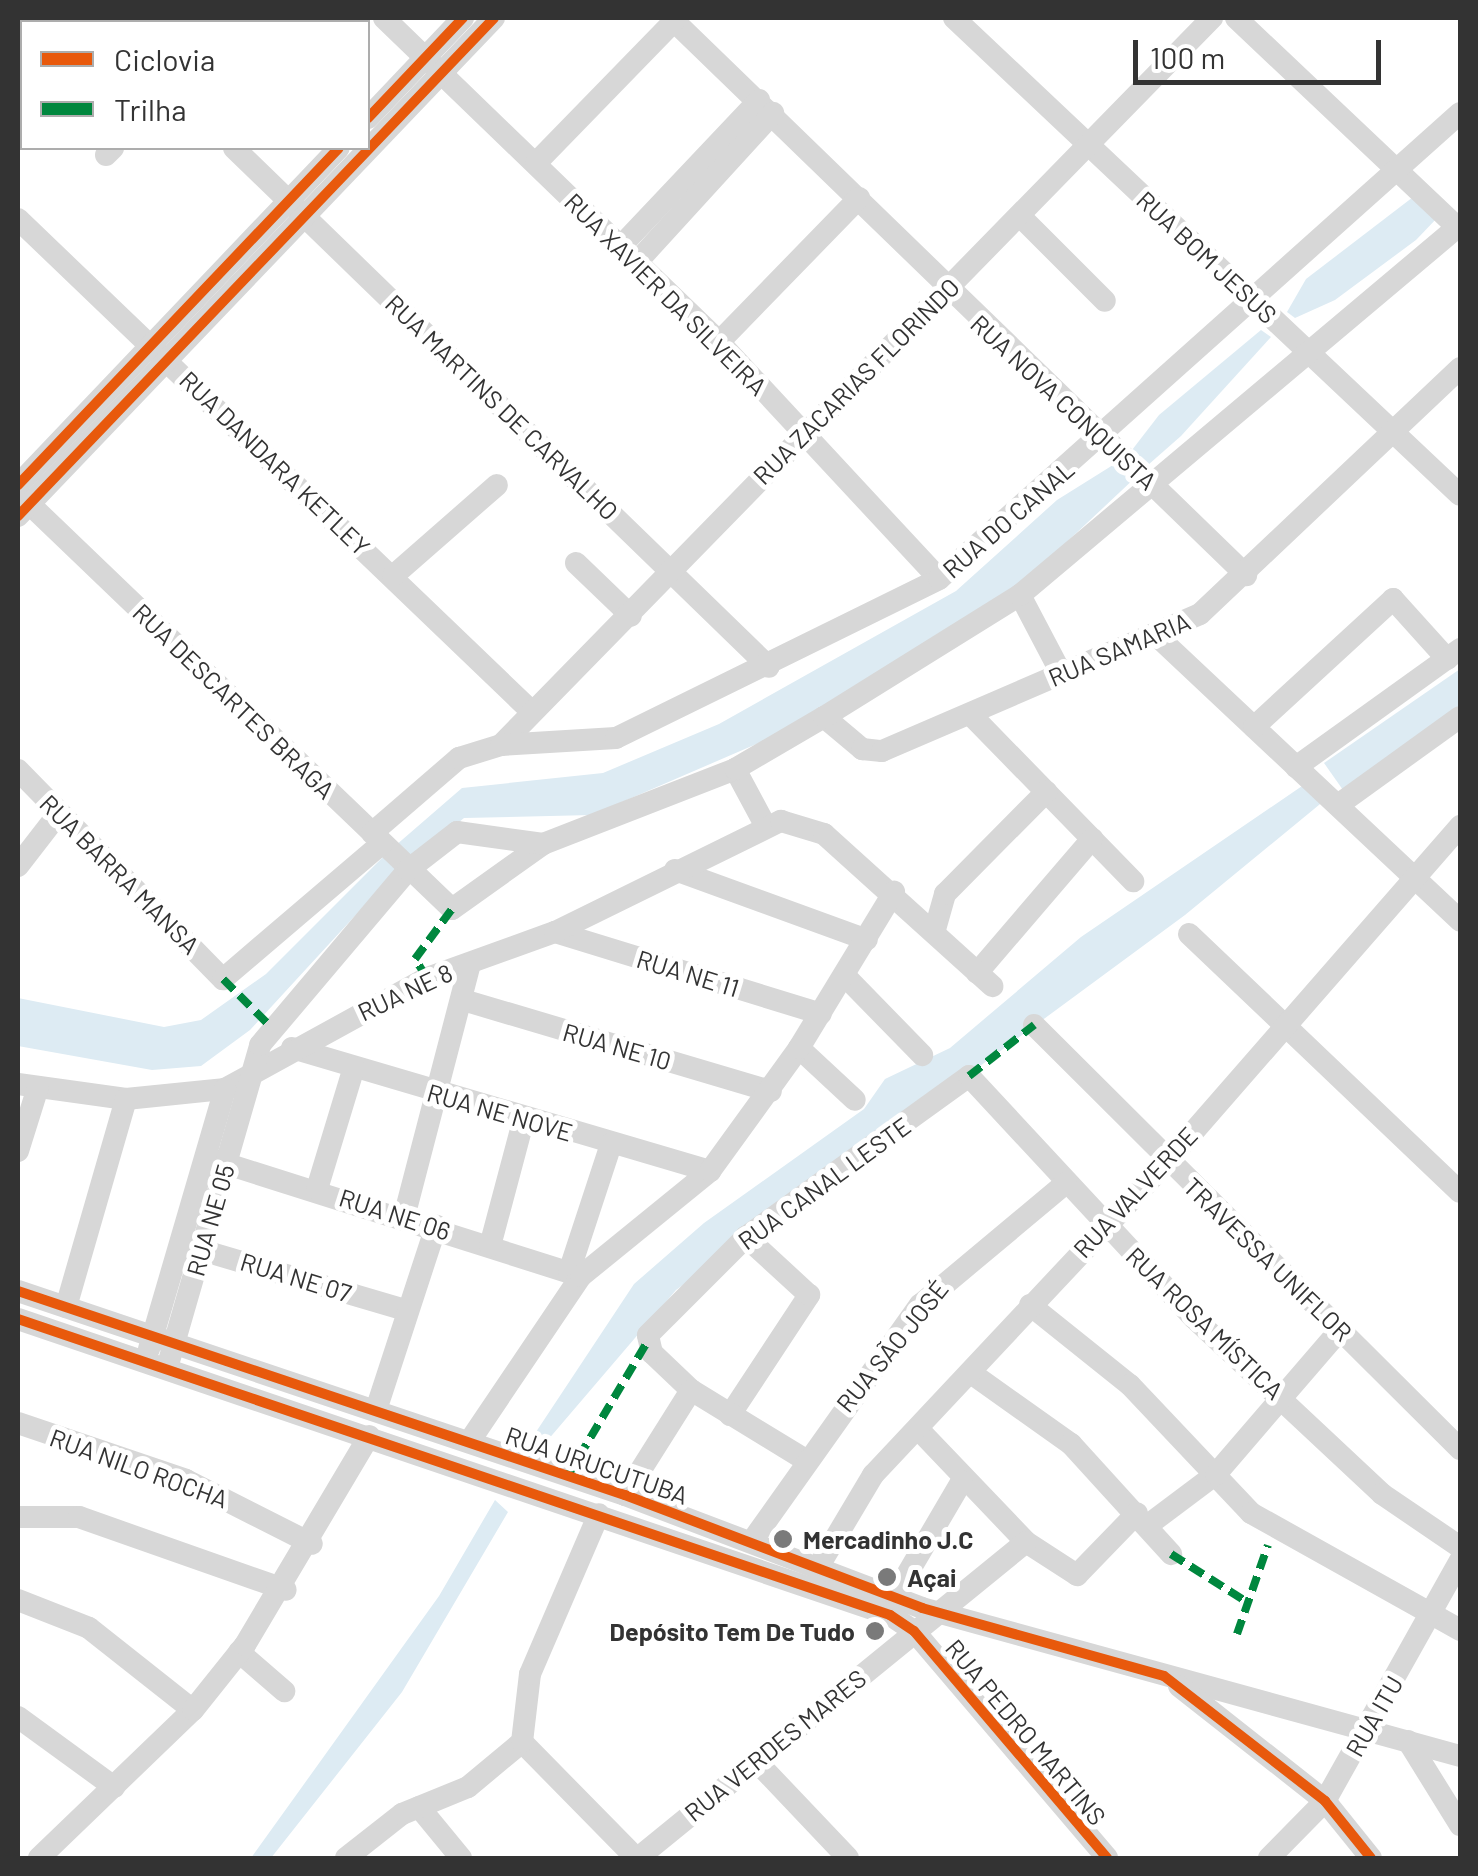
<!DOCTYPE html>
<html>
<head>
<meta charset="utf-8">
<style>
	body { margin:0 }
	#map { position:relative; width:1478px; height:1876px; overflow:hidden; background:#fff; font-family:Barlow,sans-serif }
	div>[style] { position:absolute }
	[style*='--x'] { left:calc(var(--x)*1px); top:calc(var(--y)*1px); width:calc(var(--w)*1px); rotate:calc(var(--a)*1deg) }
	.water>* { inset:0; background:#ddebf3 }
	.minor>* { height:22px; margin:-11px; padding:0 11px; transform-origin:11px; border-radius:11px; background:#d7d7d7 }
	.quiet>* { height:8px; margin-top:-4px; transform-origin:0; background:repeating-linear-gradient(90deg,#00873e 0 15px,transparent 0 23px) }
	.cycleway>* { height:10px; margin:-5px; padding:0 5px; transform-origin:5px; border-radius:5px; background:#e8590c }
	.dots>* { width:28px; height:28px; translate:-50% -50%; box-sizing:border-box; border:5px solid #fff; border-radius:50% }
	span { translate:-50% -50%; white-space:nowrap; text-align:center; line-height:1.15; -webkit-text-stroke:10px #fff; paint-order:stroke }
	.street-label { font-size:25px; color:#333 }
	.poi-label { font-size:25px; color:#333; font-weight:700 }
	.left { translate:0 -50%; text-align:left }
	.right { translate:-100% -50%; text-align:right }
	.frame { position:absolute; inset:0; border:20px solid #333; pointer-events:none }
	.legend { position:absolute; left:20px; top:20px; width:350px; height:130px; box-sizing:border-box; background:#fff; border:2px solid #adadad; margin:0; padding:12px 18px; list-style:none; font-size:30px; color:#333 }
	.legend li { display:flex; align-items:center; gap:20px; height:50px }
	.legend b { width:50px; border:2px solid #adadad }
	.scale { position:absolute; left:1133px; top:40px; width:248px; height:45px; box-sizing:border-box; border:5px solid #333; border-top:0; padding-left:12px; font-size:30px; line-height:35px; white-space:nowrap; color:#333; -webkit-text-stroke:8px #fff; paint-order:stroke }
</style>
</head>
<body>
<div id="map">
	<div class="water">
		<i style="clip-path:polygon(1417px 194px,1439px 216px,1416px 240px,1335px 300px,1295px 318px,1287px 312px,1306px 279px)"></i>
		<i style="clip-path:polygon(1261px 330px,1271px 337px,1181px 436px,1148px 465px,1132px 450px,1159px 415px)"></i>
		<i style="clip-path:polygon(1121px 460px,1137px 476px,1021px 585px,789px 730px,592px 815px,464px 818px,410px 862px,395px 846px,462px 788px,603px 773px,719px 724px,956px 591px,1057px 500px)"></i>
		<i style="clip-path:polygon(1460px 669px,1460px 706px,1343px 790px,1324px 763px)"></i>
		<i style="clip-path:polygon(1305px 784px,1325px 800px,1185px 915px,676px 1290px,547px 1441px,534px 1435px,634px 1284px,704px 1223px,864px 1109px,885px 1079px,950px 1048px,1081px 937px)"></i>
		<i style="clip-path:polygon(385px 855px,398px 869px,250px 1030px,201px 1066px,152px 1070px,18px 1046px,18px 998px,164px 1027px,201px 1020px,266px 974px)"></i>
		<i style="clip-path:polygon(495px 1500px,508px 1512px,402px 1692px,271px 1858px,251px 1858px,439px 1596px)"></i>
	</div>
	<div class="minor">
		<i style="--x:24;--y:18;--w:6;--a:39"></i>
		<i style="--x:96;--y:18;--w:7;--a:34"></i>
		<i style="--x:384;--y:18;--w:466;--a:44"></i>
		<i style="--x:719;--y:342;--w:323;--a:47.1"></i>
		<i style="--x:671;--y:18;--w:801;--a:44.09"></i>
		<i style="--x:954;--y:18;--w:695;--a:43.31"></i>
		<i style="--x:1236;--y:18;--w:308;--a:43.4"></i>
		<i style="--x:368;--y:118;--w:138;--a:-46.5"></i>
		<i style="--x:234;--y:148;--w:745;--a:44.13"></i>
		<i style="--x:106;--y:155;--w:10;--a:-45"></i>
		<i style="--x:536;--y:163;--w:198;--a:-45.8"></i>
		<i style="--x:1022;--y:218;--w:117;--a:45"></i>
		<i style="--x:18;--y:219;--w:709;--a:43.8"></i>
		<i style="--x:621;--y:246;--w:201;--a:-46.6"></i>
		<i style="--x:637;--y:262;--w:202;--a:-47.6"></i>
		<i style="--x:719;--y:342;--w:201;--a:-45.8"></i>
		<i style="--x:18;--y:485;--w:465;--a:-46.4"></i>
		<i style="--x:18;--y:493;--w:601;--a:43.79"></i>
		<i style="--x:452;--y:909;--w:112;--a:-35.5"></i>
		<i style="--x:18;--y:516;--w:689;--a:-46.29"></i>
		<i style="--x:576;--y:563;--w:76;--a:43.9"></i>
		<i style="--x:393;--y:576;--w:138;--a:-41.2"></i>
		<i style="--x:1020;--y:595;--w:88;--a:62.3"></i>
		<i style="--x:1158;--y:637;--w:415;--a:43.2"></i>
		<i style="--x:972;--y:716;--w:231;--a:45.7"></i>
		<i style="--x:824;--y:717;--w:50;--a:40.1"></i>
		<i style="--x:862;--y:749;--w:20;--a:6"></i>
		<i style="--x:882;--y:751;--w:346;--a:-23.3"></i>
		<i style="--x:1200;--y:614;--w:358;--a:-43.4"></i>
		<i style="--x:1254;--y:727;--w:189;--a:-42.6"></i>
		<i style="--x:1393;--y:599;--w:81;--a:48"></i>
		<i style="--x:501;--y:745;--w:1017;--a:-45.64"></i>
		<i style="--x:1296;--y:767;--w:202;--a:-35.7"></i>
		<i style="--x:735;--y:769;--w:64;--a:61.8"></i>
		<i style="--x:18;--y:770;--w:293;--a:45.6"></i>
		<i style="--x:223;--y:979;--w:209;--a:-40.5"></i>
		<i style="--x:1338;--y:805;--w:150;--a:-35.8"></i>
		<i style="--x:372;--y:833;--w:115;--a:-40.8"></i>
		<i style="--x:459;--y:758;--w:44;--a:-17.2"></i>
		<i style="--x:501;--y:745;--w:115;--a:-3.5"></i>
		<i style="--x:616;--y:738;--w:360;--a:-26.2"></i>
		<i style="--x:939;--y:579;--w:699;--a:-41.81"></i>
		<i style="--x:18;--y:866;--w:67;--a:-52.3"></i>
		<i style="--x:675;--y:870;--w:204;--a:20"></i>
		<i style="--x:555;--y:932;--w:278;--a:17.1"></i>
		<i style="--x:934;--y:933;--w:41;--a:-74.2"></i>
		<i style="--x:945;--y:894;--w:144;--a:-45.3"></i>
		<i style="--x:1189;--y:934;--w:374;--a:43.6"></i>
		<i style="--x:977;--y:973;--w:177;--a:-49.4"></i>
		<i style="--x:844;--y:975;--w:112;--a:45.7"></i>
		<i style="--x:463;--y:1000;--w:321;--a:16.5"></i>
		<i style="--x:1034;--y:1025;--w:601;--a:44.87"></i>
		<i style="--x:292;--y:1048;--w:436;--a:16.4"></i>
		<i style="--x:799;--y:1048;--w:76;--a:42.9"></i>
		<i style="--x:18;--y:1084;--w:109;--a:7.9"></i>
		<i style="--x:126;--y:1099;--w:100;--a:-5.8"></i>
		<i style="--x:225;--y:1089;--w:230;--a:-28.8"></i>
		<i style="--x:427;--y:978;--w:136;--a:-19.8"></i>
		<i style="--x:555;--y:932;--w:252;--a:-26.2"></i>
		<i style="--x:781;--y:821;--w:45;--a:16.8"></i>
		<i style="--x:824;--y:834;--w:227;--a:42.1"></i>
		<i style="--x:18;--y:1151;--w:67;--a:-72.6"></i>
		<i style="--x:208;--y:1158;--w:391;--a:17.6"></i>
		<i style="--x:317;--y:1189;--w:127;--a:-73.1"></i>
		<i style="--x:404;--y:1217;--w:262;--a:-75.4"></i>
		<i style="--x:490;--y:1246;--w:132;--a:-75.1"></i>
		<i style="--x:191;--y:1247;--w:226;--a:16.4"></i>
		<i style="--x:569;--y:1272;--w:135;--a:-71.8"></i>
		<i style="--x:18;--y:1291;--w:640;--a:18.58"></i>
		<i style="--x:625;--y:1495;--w:318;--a:20.8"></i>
		<i style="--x:922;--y:1608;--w:558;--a:15.38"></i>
		<i style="--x:1030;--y:1305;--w:128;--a:38.7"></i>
		<i style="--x:1130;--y:1385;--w:176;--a:46.6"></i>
		<i style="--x:1251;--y:1513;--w:240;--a:29.2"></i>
		<i style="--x:66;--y:1307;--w:216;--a:-73.9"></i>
		<i style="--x:18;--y:1319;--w:921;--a:18.75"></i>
		<i style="--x:890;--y:1615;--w:29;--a:34"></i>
		<i style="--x:914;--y:1631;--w:298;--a:49.6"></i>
		<i style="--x:149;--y:1349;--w:271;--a:-73.7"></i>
		<i style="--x:167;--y:1368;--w:336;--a:-73.9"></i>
		<i style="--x:260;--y:1045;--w:229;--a:-49.8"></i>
		<i style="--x:408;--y:870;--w:62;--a:-37.8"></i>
		<i style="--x:457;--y:832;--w:87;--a:7.9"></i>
		<i style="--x:543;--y:844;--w:206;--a:-21.3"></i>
		<i style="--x:735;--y:769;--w:103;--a:-30.3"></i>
		<i style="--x:824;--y:717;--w:231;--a:-31.9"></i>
		<i style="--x:1020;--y:595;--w:575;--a:-40.06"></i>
		<i style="--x:971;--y:1373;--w:123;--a:35.4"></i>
		<i style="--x:1071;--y:1444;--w:149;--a:47.7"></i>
		<i style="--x:376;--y:1410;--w:194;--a:-71.9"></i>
		<i style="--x:730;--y:1415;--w:144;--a:-56.6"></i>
		<i style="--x:809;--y:1295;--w:86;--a:-137.4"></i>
		<i style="--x:18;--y:1423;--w:177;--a:18.7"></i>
		<i style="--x:186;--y:1480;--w:141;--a:26.9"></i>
		<i style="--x:921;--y:1432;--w:152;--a:46.3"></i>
		<i style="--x:1026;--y:1542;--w:61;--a:32.9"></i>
		<i style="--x:1077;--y:1575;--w:86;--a:-45.9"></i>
		<i style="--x:469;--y:1442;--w:200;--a:-56"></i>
		<i style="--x:581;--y:1276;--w:166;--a:-39.1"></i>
		<i style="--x:710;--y:1171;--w:152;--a:-54.1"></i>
		<i style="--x:799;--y:1048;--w:183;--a:-58.7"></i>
		<i style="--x:804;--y:1459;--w:132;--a:-148.6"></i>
		<i style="--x:691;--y:1390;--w:54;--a:-136.5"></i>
		<i style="--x:652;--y:1353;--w:18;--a:-103"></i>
		<i style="--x:648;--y:1335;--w:139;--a:-45"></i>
		<i style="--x:746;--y:1237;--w:275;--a:-35.8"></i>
		<i style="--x:969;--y:1076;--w:330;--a:47.1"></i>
		<i style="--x:1194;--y:1318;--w:258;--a:43.1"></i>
		<i style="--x:1382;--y:1494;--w:94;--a:34.2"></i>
		<i style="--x:625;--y:1495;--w:124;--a:-57.8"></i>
		<i style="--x:18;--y:1517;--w:61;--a:0"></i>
		<i style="--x:79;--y:1517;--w:219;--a:19.4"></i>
		<i style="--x:1148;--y:1525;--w:85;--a:-36.9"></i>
		<i style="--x:1216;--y:1474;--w:190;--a:-49.3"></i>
		<i style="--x:752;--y:1541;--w:290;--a:-54.6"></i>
		<i style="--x:920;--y:1305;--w:190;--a:-39.9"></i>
		<i style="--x:820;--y:1564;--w:104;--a:-59.2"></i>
		<i style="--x:873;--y:1475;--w:429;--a:-46.8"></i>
		<i style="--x:1167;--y:1162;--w:446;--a:-48.9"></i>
		<i style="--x:895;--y:1595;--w:132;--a:-59.6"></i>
		<i style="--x:18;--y:1600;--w:76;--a:21.5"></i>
		<i style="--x:89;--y:1628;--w:132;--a:38.3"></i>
		<i style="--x:239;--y:1652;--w:60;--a:40.9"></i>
		<i style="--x:1179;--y:1686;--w:186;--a:38.2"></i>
		<i style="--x:1325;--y:1801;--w:73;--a:51.1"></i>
		<i style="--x:18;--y:1717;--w:119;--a:36.1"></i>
		<i style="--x:1408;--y:1741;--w:99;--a:58.2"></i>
		<i style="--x:522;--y:1742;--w:163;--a:45.5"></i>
		<i style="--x:755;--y:1760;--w:135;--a:46.5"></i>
		<i style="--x:419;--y:1807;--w:66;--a:50.5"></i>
		<i style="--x:39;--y:1858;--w:214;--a:-43.9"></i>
		<i style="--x:193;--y:1710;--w:83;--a:-51.3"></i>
		<i style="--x:245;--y:1645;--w:243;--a:-59.3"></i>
		<i style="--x:346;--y:1858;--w:71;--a:-38.2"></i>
		<i style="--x:402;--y:1814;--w:71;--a:-22.2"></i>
		<i style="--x:468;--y:1787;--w:70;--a:-39.8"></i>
		<i style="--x:522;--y:1742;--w:68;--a:-83.3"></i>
		<i style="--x:530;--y:1674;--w:174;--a:-66.7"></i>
		<i style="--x:638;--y:1858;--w:500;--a:-39.16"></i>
		<i style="--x:1269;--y:1858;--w:80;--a:-45.5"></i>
		<i style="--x:1325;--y:1801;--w:276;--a:-60.7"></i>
	</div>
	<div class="quiet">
		<i style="--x:427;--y:978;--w:22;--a:-122"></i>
		<i style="--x:415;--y:959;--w:62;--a:-53.5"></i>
		<i style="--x:223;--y:979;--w:66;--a:45"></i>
		<i style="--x:969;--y:1076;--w:83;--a:-38.1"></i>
		<i style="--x:567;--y:1477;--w:157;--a:-59.3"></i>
		<i style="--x:1171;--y:1554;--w:90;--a:32.3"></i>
		<i style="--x:1237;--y:1634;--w:94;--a:-70.8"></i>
	</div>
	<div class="cycleway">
		<i style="--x:368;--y:118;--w:138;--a:-46.5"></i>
		<i style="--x:18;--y:485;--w:465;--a:-46.4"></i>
		<i style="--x:18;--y:516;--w:689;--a:-46.29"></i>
		<i style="--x:18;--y:1291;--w:640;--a:18.58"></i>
		<i style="--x:625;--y:1495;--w:318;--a:20.8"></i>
		<i style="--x:922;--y:1608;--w:251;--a:15.7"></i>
		<i style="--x:1164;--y:1676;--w:204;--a:37.8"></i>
		<i style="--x:1325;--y:1801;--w:73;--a:51.1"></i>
		<i style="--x:18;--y:1319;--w:921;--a:18.75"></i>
		<i style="--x:890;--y:1615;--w:29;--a:34"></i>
		<i style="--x:914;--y:1631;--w:298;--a:49.6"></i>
	</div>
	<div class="dots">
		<i style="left:783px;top:1539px;background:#7a7a7a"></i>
		<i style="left:887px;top:1577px;background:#7a7a7a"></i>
		<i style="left:875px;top:1631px;background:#7a7a7a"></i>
	</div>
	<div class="street-label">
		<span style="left:1207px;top:257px;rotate:43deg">RUA BOM JESUS</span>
		<span style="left:666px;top:294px;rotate:45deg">RUA XAVIER DA SILVEIRA</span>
		<span style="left:856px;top:381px;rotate:-45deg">RUA ZACARIAS FLORINDO</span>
		<span style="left:1064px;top:402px;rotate:43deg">RUA NOVA CONQUISTA</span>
		<span style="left:502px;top:407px;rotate:44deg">RUA MARTINS DE CARVALHO</span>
		<span style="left:275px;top:463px;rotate:44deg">RUA DANDARA KETLEY</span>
		<span style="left:1008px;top:519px;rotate:-41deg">RUA DO CANAL</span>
		<span style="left:1119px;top:649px;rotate:-23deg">RUA SAMARIA</span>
		<span style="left:234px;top:701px;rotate:44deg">RUA DESCARTES BRAGA</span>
		<span style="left:120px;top:874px;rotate:45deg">RUA BARRA MANSA</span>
		<span style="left:688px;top:973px;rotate:17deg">RUA NE 11</span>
		<span style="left:405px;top:992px;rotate:-25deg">RUA NE 8</span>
		<span style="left:617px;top:1046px;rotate:16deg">RUA NE 10</span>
		<span style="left:500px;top:1112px;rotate:16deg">RUA NE NOVE</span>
		<span style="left:824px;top:1183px;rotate:-36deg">RUA CANAL LESTE</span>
		<span style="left:1135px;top:1192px;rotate:-47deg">RUA VALVERDE</span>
		<span style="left:395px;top:1214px;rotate:18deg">RUA NE 06</span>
		<span style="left:210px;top:1220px;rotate:-74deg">RUA NE 05</span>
		<span style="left:1268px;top:1259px;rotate:44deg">TRAVESSA UNIFLOR</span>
		<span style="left:296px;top:1277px;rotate:17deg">RUA NE 07</span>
		<span style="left:1205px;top:1323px;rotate:44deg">RUA ROSA MÍSTICA</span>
		<span style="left:892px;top:1346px;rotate:-51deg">RUA SÃO JOSÉ</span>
		<span style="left:597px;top:1465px;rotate:19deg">RUA URUCUTUBA</span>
		<span style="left:139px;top:1468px;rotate:20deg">RUA NILO ROCHA</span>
		<span style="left:1374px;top:1716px;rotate:-60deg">RUA ITU</span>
		<span style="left:1026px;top:1732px;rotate:50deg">RUA PEDRO MARTINS</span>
		<span style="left:775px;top:1745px;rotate:-39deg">RUA VERDES MARES</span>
	</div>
	<div class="poi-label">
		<span class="left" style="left:803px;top:1539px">Mercadinho J.C</span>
		<span class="left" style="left:907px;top:1577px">Açai</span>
		<span class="right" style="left:855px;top:1631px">Depósito Tem De Tudo</span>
	</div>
	<div class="frame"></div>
	<ul class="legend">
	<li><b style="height:12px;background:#e8590c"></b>Ciclovia</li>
	<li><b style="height:12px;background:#00873e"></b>Trilha</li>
	</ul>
	<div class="scale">100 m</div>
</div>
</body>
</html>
